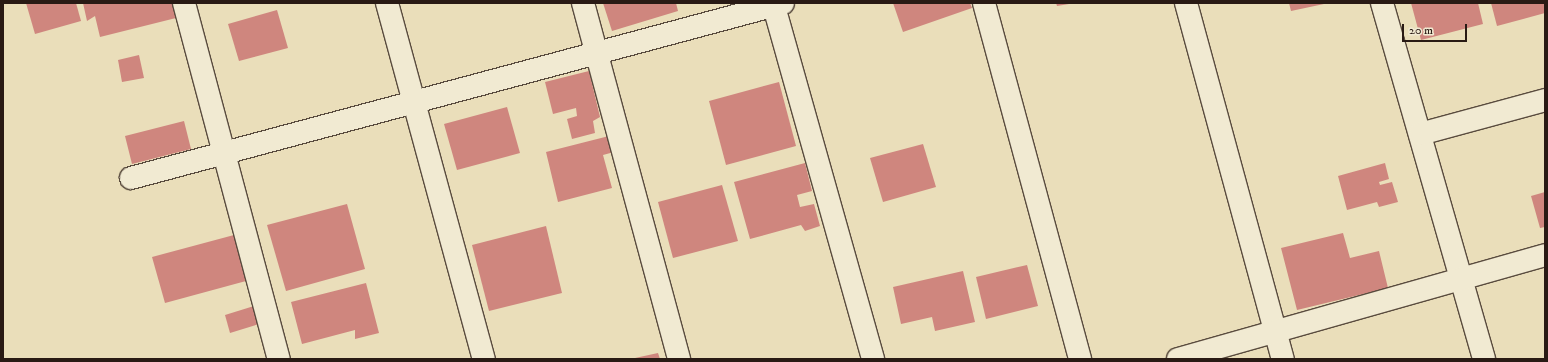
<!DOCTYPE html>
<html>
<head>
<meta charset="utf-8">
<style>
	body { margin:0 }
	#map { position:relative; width:1548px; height:362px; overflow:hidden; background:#eadeba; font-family:"IM FELL DW Pica",serif }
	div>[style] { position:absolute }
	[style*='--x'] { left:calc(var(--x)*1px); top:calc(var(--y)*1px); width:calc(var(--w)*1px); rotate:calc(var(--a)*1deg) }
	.building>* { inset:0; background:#cf867e }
	.roads { filter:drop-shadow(1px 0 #594b3e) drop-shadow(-1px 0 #594b3e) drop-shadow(0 1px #594b3e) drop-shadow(0 -1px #594b3e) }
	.minor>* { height:22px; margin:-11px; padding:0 11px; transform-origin:11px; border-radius:11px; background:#f1ead2 }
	span { translate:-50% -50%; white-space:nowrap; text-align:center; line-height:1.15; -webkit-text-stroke:3px #f1ead2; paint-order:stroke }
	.frame { position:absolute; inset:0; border:4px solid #291a14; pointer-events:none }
	.scale { position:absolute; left:1402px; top:24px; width:65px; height:18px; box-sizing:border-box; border:2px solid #291a14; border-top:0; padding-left:5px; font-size:12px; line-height:14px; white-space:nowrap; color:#291a14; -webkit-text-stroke:3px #f1ead2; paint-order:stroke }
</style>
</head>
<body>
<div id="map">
	<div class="building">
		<i style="clip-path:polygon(26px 3px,76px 3px,81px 21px,35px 34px)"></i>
		<i style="clip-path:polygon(83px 3px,172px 3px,176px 18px,100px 37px,95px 16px,87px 21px)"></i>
		<i style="clip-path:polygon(603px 3px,676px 3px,678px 11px,612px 31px)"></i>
		<i style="clip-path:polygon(893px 3px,970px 3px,972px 8px,903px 32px)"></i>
		<i style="clip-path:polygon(1056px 3px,1069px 3px,1069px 4px,1057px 6px)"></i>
		<i style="clip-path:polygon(1289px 3px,1324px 3px,1324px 4px,1291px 11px)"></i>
		<i style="clip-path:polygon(1411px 3px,1478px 3px,1483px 24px,1421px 40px)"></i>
		<i style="clip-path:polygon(1491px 3px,1545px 3px,1545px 13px,1497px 26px)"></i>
		<i style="clip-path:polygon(277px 10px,288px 48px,239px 61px,228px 24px)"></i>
		<i style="clip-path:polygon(139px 55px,144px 78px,122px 82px,118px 60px)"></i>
		<i style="clip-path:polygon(589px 71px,600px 117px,593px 121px,595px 133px,572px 139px,567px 119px,577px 116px,576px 108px,553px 114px,545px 82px)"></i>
		<i style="clip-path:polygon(779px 82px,796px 146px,726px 165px,709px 101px)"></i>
		<i style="clip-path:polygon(507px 107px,520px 153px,457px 170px,444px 124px)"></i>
		<i style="clip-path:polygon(184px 121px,191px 149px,132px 164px,125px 136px)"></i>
		<i style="clip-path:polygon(609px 136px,614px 152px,603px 155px,612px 188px,558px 202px,546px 152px)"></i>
		<i style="clip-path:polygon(923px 144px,936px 187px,883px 202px,870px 158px)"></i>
		<i style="clip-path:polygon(805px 163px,812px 191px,797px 195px,800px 207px,814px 204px,820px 226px,805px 231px,801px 225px,750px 239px,734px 182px)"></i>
		<i style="clip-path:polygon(1385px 163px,1389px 179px,1379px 182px,1380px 185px,1392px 182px,1398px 202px,1379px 207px,1377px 202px,1347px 210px,1338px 176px)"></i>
		<i style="clip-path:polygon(722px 185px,738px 241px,673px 258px,658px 202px)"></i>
		<i style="clip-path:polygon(1545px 192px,1545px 227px,1540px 228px,1531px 196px)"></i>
		<i style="clip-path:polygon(347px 204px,365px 269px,286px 291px,267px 225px)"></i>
		<i style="clip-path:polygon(546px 226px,562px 293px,489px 311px,472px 245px)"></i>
		<i style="clip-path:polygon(1343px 233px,1350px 258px,1379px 251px,1388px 288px,1297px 310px,1281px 248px)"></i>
		<i style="clip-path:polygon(234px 235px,246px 281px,165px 303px,152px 257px)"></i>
		<i style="clip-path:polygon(1027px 265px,1038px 306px,986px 319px,976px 277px)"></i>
		<i style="clip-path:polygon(963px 271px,975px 322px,935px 331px,932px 317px,901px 324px,893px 287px)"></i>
		<i style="clip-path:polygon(366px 283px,379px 333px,355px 339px,355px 330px,302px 344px,291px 302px)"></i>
		<i style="clip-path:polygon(254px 306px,259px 324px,230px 333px,225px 315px)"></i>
		<i style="clip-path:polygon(658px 353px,660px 359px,635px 359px,635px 358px)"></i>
	</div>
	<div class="roads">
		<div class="minor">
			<i style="--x:184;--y:3;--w:368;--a:75.1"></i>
			<i style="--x:387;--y:3;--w:369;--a:74.8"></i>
			<i style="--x:583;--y:3;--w:369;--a:74.9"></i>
			<i style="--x:773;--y:3;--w:370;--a:74.3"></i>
			<i style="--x:984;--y:3;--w:369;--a:74.9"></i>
			<i style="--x:1186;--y:3;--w:369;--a:74.8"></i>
			<i style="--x:1382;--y:3;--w:370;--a:74"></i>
			<i style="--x:1420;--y:134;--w:130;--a:-15.2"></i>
			<i style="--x:131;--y:178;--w:675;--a:-15.02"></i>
			<i style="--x:1178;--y:359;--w:381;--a:-15.8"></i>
		</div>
	</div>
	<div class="frame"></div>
	<div class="scale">20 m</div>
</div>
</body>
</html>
